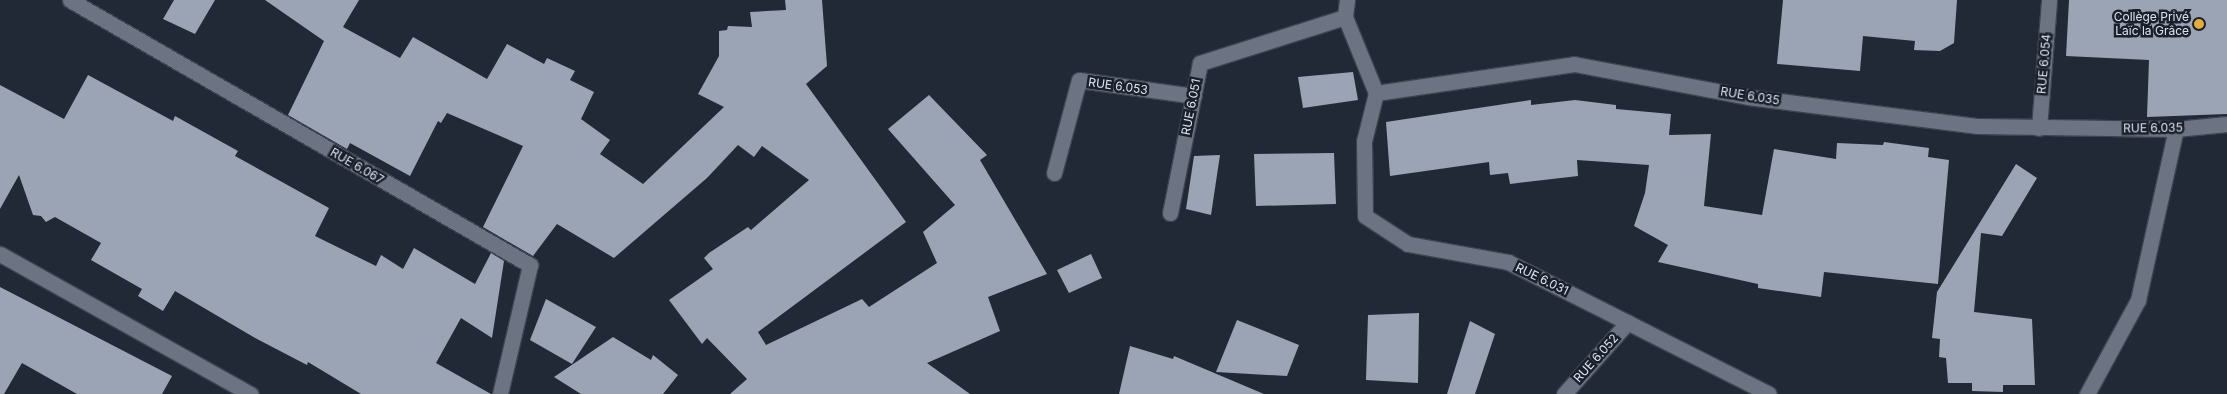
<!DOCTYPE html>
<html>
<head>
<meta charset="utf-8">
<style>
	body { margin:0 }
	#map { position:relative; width:2227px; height:394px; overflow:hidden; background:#222936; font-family:Inter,sans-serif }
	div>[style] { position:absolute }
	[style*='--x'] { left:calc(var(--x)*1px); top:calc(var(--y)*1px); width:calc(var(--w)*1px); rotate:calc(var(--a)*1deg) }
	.building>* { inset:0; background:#9ba4b4 }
	.roads { filter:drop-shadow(1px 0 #3e444f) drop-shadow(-1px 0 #3e444f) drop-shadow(0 1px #3e444f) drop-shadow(0 -1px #3e444f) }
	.minor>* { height:15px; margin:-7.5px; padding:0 7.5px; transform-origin:7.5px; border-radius:7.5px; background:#6c7483 }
	.dots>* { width:14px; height:14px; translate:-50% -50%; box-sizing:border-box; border:2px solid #19202c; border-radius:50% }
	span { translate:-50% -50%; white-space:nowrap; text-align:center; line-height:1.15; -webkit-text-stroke:5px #19202c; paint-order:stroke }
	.poi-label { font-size:12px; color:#dee3ec }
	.right { translate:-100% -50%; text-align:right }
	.street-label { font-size:12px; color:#dee3ec }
</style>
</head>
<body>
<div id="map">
	<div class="building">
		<i style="clip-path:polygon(174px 0,215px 0,195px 34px,163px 19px)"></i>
		<i style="clip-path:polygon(265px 0,359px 0,343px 27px,400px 58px,413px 37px,487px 79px,507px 44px,544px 64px,547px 58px,575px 71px,570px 80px,594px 92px,581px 119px,610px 140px,600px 154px,643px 184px,724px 107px,698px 94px,719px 56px,719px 31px,727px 30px,728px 26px,752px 27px,750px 12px,786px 10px,785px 0,822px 0,827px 66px,806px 84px,906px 222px,758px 332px,766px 345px,862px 299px,869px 307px,937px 263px,923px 232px,955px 205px,888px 129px,929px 95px,987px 155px,980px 160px,1047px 274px,988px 297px,1000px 331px,927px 363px,970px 394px,730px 394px,747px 379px,707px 338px,702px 344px,669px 300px,713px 269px,704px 258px,709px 253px,748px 227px,751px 230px,809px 180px,762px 146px,754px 157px,738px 145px,707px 178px,614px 258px,557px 224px,533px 256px,483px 227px,523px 146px,447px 113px,441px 123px,438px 121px,410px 176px,350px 143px,347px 149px,288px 115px,324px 41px)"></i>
		<i style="clip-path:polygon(1783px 0,1957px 0,1954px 43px,1940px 51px,1914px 50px,1915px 41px,1863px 36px,1860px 71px,1777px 64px)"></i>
		<i style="clip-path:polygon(2069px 0,2227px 0,2227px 114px,2147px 117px,2149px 60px,2066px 56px)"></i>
		<i style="clip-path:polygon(1353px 72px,1358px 100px,1303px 108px,1298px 77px)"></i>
		<i style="clip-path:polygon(88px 75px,173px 121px,175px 116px,238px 151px,235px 156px,329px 208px,315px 236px,376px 266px,381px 255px,403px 269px,414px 248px,475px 284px,491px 253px,504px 261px,492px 338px,461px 318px,436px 363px,491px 394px,361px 394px,308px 362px,307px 365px,257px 339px,175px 291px,163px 311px,138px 296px,142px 289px,91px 260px,101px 243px,55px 217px,46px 222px,41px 216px,33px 215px,19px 175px,0 209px,0 85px,64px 119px)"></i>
		<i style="clip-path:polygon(1531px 100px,1531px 105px,1575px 100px,1616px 105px,1616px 109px,1671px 114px,1669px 135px,1711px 134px,1704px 206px,1762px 215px,1774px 149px,1836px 159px,1837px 143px,1883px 145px,1884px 142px,1929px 148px,1928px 157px,1949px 160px,1938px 284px,1824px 272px,1821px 297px,1758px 288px,1758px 284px,1658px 262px,1668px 245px,1634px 226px,1645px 193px,1649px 165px,1577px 160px,1578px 176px,1510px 184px,1508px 173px,1490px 175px,1489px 162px,1390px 176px,1386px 122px)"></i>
		<i style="clip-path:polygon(1334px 153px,1336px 204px,1256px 206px,1254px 154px)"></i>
		<i style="clip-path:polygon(1220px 155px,1211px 215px,1186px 209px,1194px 156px)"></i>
		<i style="clip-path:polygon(2016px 164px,2037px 178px,2002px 236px,1981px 233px,1974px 312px,2032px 319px,2035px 385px,2003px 385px,2003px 392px,1972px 391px,1972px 383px,1948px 383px,1946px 358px,1939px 357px,1940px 339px,1932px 338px,1937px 292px)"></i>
		<i style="clip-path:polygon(1091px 254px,1102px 278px,1069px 293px,1057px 270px)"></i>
		<i style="clip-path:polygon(0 287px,172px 376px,162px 394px,77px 394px,22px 363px,4px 394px,0 394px)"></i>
		<i style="clip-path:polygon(546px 299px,596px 327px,572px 364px,530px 340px)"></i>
		<i style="clip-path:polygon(1419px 313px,1418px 383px,1366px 380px,1368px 315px)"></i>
		<i style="clip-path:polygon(1237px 320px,1299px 345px,1287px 376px,1216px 372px)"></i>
		<i style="clip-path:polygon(1470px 321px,1495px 334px,1475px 394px,1447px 394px)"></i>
		<i style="clip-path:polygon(613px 337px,651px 360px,653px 355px,678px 375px,663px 394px,581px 394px,554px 377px)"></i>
		<i style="clip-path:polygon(1130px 346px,1173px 359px,1174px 356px,1264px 394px,1119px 394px)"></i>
	</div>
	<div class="roads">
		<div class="minor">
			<i style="--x:70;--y:0;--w:531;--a:29.95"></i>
			<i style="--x:530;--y:265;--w:132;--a:103.1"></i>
			<i style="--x:1347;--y:0;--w:17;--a:97"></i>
			<i style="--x:1345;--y:17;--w:82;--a:67.8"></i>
			<i style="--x:1376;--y:93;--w:200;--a:-8.3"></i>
			<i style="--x:1574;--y:64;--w:177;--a:10.7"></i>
			<i style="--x:1748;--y:97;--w:232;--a:7.2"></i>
			<i style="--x:1978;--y:126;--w:198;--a:0.9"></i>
			<i style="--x:2176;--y:129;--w:51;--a:-5.6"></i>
			<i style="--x:1376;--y:93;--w:49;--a:104"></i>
			<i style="--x:1364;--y:141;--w:75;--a:89.2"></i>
			<i style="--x:1365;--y:216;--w:51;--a:33.1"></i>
			<i style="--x:1408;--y:244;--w:102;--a:10.2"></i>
			<i style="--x:1508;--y:262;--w:292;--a:26.8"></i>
			<i style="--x:2039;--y:128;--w:128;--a:-85.5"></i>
			<i style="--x:1054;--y:173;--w:96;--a:-75"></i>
			<i style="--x:1079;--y:80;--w:116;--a:7.9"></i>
			<i style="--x:1170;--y:213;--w:153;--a:-78.7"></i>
			<i style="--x:1200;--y:63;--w:152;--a:-17.6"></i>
			<i style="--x:0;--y:254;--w:287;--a:29.2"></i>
			<i style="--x:1564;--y:394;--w:96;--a:-48.4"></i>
			<i style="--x:2087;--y:394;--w:107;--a:-61.5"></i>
			<i style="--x:2138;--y:300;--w:175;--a:-77.5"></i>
		</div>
	</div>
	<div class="dots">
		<i style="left:2199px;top:24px;background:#e6ad36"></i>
	</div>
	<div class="poi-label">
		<span class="right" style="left:2189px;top:24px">Collège Privé<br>Laïc la Grâce</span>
	</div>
	<div class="street-label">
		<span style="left:2044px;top:64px;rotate:-85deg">RUE 6.054</span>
		<span style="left:1118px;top:86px;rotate:8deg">RUE 6.053</span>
		<span style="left:1750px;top:96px;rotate:9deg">RUE 6.035</span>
		<span style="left:1191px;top:107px;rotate:-79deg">RUE 6.051</span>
		<span style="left:2153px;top:128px;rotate:-1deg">RUE 6.035</span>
		<span style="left:357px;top:166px;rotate:30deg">RUE 6.067</span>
		<span style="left:1542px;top:279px;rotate:26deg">RUE 6.031</span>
		<span style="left:1596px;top:358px;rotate:-48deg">RUE 6.052</span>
	</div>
</div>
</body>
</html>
